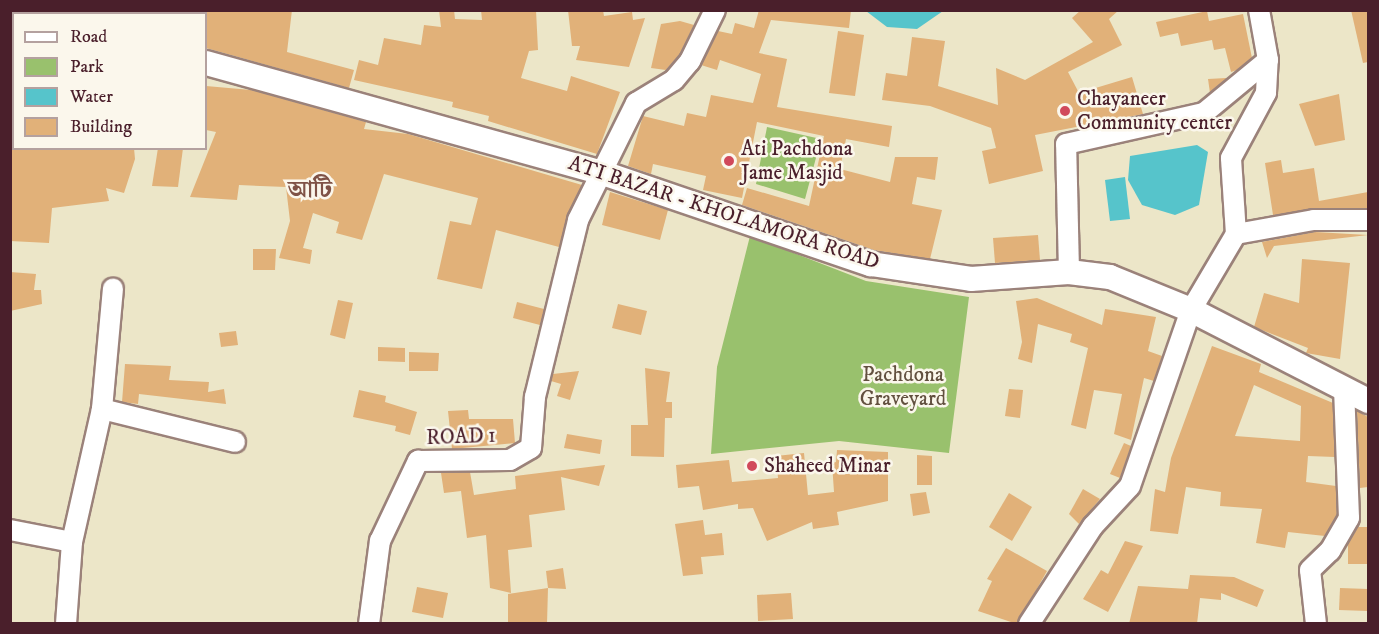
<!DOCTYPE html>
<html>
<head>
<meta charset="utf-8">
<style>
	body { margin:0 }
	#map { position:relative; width:1379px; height:634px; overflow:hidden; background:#ece6c8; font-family:"IM FELL DW Pica","Noto Serif Bengali",serif }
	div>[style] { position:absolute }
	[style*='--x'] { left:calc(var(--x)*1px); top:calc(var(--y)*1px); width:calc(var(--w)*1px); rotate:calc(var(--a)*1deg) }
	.green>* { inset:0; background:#99c16d }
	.water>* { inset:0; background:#56c4cb }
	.building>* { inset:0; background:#e1b179 }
	.roads { filter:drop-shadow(2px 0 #9b827a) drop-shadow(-2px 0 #9b827a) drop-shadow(0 2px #9b827a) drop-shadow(0 -2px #9b827a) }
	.minor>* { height:20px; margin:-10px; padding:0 10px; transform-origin:10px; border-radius:10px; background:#fff }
	.major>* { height:24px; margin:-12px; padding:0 12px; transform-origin:12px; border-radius:12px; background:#fff }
	.dots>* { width:16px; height:16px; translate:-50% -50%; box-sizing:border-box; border:3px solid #fbf7ec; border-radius:50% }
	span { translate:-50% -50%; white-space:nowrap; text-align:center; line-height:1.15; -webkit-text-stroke:5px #fbf7ec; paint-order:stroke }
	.poi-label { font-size:21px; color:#4a1f2b }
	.left { translate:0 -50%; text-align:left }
	.street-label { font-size:21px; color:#4a1f2b }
	.park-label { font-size:21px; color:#62503f }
	.quarter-label { font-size:24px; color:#7f5246; font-weight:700 }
	.frame { position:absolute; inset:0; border:12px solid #4a1f2b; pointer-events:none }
	.legend { position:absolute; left:12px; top:12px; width:195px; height:138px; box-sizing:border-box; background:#fbf7ec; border:2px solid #b4a19f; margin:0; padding:8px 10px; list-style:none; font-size:18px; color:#4a1f2b }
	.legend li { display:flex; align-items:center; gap:12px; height:30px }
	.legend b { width:30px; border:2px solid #b4a19f }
</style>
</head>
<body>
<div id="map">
	<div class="green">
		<i style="clip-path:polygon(767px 127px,821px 139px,805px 199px,756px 184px)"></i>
		<i style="clip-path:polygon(750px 236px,866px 281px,969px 297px,949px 453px,839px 441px,711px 454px,717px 367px)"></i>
	</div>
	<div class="water">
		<i style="clip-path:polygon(866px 11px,943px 11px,917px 29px,887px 27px)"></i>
		<i style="clip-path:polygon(1197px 145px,1208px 152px,1199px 205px,1175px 215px,1142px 205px,1128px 180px,1130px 156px)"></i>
		<i style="clip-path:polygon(1125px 177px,1130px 219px,1110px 221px,1105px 180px)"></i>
	</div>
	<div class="building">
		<i style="clip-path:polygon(206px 10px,292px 10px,287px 52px,354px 70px,349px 88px,206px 48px)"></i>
		<i style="clip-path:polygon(439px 10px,454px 10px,455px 19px,482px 20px,481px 10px,536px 10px,538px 50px,529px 51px,521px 78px,567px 91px,571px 76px,620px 92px,597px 154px,488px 121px,489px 116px,452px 107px,453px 102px,354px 80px,359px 60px,378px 65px,384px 38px,421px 45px,424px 25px,441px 27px)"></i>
		<i style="clip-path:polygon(568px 10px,603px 10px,604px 16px,632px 12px,633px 20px,645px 18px,629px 67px,576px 60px,580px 46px,572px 46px)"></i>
		<i style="clip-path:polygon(759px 10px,851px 10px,849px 28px,771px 20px,759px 53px,787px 59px,777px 107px,892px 126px,889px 147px,846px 139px,840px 169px,890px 182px,895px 157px,938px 157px,935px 180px,917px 177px,912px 204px,942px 210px,930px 259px,874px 250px,742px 205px,747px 188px,809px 206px,824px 136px,757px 122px,742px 198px,703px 190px,706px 176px,653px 164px,651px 174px,628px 166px,643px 116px,684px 126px,687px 113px,706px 117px,711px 95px,753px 103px,761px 74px,720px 60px,717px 70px,701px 65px,718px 31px,732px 34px,735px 23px,754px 28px)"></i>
		<i style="clip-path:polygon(1081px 10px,1119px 10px,1109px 19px,1122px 45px,1068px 72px,1079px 93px,1132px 77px,1143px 114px,1035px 135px,1043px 171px,989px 184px,982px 151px,996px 148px,991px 128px,930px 106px,882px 100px,886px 73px,907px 76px,912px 37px,945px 41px,938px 86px,998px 105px,996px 68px,1025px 80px,1093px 42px,1072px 18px)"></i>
		<i style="clip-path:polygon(1351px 10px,1368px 10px,1368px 62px,1363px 63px)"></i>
		<i style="clip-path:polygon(1207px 11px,1209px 21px,1243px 14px,1252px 58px,1237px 70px,1231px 72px,1225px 48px,1214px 50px,1212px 40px,1181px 46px,1178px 33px,1160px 37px,1156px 22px)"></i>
		<i style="clip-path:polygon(680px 21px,694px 25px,680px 54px,666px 70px,651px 68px,661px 24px)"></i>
		<i style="clip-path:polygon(838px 31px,864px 35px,855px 96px,829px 93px)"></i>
		<i style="clip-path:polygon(1226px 78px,1226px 79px,1210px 93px,1208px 79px)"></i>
		<i style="clip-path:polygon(206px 86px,251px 90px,366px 122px,364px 129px,408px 134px,582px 185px,559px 247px,496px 230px,482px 289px,437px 279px,450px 221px,471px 225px,478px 198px,384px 174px,362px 240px,336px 233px,339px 222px,313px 213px,303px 248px,312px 250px,310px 264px,279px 258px,290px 221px,286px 187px,239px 185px,237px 200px,190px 197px,216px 132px,206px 130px)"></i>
		<i style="clip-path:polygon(1339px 94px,1345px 140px,1315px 146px,1299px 104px)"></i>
		<i style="clip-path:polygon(10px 148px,134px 148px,135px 159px,124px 193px,106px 188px,109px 201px,52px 208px,49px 243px,10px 241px)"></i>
		<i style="clip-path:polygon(158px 148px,183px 148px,178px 187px,152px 186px)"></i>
		<i style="clip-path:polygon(1281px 160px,1283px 173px,1314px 168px,1319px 201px,1368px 192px,1368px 208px,1273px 215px,1265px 163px)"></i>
		<i style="clip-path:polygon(610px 192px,668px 210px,660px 240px,602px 225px)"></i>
		<i style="clip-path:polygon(1315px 232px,1368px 235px,1274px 246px,1267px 258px,1262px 242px)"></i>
		<i style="clip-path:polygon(1038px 235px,1040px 260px,995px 263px,993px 238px)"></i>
		<i style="clip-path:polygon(253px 249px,276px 249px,275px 270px,253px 270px)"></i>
		<i style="clip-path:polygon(1302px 259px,1350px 263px,1340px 359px,1306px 353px,1308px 348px,1254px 327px,1264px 293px,1299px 303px)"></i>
		<i style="clip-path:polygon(10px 272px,36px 274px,34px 290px,41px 290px,42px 304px,10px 311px)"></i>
		<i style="clip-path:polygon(1037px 298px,1102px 325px,1105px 309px,1156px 317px,1148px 351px,1162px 356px,1154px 381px,1144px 378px,1131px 440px,1114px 434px,1122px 394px,1094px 390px,1086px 429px,1071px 425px,1088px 348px,1070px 342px,1072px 334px,1038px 324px,1032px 363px,1018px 359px,1022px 342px,1016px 301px)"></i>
		<i style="clip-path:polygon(338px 300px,353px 303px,345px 339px,330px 335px)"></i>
		<i style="clip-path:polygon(517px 302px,544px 309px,540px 325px,513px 318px)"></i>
		<i style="clip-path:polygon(618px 304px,647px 311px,641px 335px,612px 328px)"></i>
		<i style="clip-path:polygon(236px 331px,238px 345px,221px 347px,219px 333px)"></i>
		<i style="clip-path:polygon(evenodd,1212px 346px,1261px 364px,1259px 372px,1333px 403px,1335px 457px,1308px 456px,1306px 482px,1336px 486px,1337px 515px,1325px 536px,1288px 532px,1285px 548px,1256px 543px,1262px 509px,1220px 506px,1221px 492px,1186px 487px,1178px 534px,1150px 531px,1155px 489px,1165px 492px,1171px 458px,1212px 346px,1254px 385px,1301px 406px,1300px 441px,1235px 436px,1254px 385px)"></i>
		<i style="clip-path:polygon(378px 347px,405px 348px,405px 362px,378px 361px)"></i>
		<i style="clip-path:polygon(409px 352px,439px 353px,438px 371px,409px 371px)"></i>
		<i style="clip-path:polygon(125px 364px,171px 366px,169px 380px,209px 382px,208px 392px,224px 389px,226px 404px,139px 394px,138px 404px,122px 402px)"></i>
		<i style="clip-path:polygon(645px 368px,670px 372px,666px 402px,672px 402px,672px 418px,665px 418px,664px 457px,631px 456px,631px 425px,648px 425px)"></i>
		<i style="clip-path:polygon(579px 371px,570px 400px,557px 396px,561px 384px,551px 381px,553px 374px)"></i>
		<i style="clip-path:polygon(1009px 389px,1023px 390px,1020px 418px,1005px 416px)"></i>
		<i style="clip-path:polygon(359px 390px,386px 396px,385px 402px,417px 412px,410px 435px,395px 431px,396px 426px,353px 417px)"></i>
		<i style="clip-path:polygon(468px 410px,469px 419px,513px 419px,515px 443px,452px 449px,448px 411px)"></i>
		<i style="clip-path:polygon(1357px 411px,1368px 417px,1368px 487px,1360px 488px)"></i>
		<i style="clip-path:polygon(567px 434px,602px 440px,600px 454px,564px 448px)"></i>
		<i style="clip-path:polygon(1124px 443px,1131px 446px,1120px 478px,1110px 474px)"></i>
		<i style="clip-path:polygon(837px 450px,888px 452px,888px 501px,837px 512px,839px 525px,813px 529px,812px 522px,767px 541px,753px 508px,738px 509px,738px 504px,703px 510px,699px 486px,678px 488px,676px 465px,729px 460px,732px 482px,778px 478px,776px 456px,804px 453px,808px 495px,834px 492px,832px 463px,836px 462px)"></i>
		<i style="clip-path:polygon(917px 455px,932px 456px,932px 485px,917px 485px)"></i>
		<i style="clip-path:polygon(605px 465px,599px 486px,561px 477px,565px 510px,529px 515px,532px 547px,508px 550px,511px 593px,490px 588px,486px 535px,467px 538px,461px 491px,444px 493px,441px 473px,470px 472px,474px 495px,516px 489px,515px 476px)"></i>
		<i style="clip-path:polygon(1083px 489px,1100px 499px,1079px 524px,1069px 514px)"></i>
		<i style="clip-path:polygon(926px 492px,930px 513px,913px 516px,910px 494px)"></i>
		<i style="clip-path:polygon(1009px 493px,1032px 507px,1012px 541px,989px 527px)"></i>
		<i style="clip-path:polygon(703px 520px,705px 535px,722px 533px,724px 555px,701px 557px,703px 574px,683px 576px,675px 524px)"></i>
		<i style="clip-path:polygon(1358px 527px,1368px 527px,1368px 564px,1348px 564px,1348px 544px)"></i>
		<i style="clip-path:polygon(1125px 541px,1143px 546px,1108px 612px,1083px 599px,1101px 570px,1108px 574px)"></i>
		<i style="clip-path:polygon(1006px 548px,1047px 571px,1017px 624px,978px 611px,992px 581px,987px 579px)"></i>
		<i style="clip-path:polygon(563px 568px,566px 589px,548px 588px,547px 624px,508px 624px,508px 594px,548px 588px,546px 571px)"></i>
		<i style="clip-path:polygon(1190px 575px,1234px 577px,1264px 590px,1257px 607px,1221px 593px,1221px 600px,1200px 598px,1197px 624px,1129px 624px,1138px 586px,1188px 589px)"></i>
		<i style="clip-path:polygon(417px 587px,448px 593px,443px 618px,412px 612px)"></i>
		<i style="clip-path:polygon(1340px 588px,1368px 589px,1368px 611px,1339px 610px)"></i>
		<i style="clip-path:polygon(791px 593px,793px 619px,758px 621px,757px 595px)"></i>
	</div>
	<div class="roads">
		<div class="minor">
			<i style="--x:10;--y:86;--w:12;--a:-70"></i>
			<i style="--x:1236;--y:234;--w:76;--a:-93.8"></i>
			<i style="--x:1231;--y:158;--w:74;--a:-61.7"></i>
			<i style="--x:1266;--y:93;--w:33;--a:-87"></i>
			<i style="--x:1268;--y:60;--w:51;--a:-100.2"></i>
			<i style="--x:1069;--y:272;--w:128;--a:-91.3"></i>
			<i style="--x:1066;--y:144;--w:141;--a:-12.7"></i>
			<i style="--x:1204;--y:113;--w:83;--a:-39.6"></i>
			<i style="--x:102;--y:409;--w:137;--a:13.9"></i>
			<i style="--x:10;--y:530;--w:63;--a:11"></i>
			<i style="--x:72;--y:542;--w:136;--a:-77.3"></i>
			<i style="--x:102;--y:409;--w:121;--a:-84.8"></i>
			<i style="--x:66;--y:624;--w:82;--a:-85.8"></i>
			<i style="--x:369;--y:624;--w:84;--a:-82.5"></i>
			<i style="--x:380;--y:541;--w:89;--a:-64.6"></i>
			<i style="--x:418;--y:461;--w:92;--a:-0.6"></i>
			<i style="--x:510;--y:460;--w:24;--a:-30"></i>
			<i style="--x:531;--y:448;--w:51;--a:-85.5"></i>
			<i style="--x:535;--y:397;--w:182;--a:-76.3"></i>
			<i style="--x:578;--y:220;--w:131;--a:-63.6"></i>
			<i style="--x:636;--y:103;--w:44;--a:-31.2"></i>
			<i style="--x:674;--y:80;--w:25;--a:-50"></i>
			<i style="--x:690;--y:61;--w:57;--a:-63.9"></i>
			<i style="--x:1029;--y:624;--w:117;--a:-56.9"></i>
			<i style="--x:1093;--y:526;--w:54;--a:-47.2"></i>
			<i style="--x:1130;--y:486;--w:186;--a:-70.9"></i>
			<i style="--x:1191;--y:310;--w:88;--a:-59.4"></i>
			<i style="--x:1236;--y:234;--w:79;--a:-10.2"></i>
			<i style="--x:1314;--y:220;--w:54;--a:0"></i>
			<i style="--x:1316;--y:624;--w:54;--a:-96.3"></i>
			<i style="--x:1310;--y:570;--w:28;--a:-44"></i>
			<i style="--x:1330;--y:551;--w:38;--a:-60"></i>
			<i style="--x:1349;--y:518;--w:131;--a:-92.2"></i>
		</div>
		<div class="major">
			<i style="--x:26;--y:14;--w:4;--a:-76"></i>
			<i style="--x:206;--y:63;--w:409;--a:15.5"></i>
			<i style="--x:600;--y:172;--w:286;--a:18.8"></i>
			<i style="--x:871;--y:264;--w:101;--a:8.5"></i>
			<i style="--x:971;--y:279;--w:98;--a:-4.1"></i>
			<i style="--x:1069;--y:272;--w:41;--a:7"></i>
			<i style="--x:1110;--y:277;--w:87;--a:22.2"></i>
			<i style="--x:1191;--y:310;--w:199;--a:27.2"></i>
		</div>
	</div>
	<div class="dots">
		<i style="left:1065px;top:111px;background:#d1495b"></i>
		<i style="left:729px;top:161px;background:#d1495b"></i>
		<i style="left:752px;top:466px;background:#d1495b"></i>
	</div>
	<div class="poi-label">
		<span class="left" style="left:1077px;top:111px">Chayaneer<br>Community center</span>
		<span class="left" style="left:741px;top:161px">Ati Pachdona<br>Jame Masjid</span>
		<span class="left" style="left:764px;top:466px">Shaheed Minar</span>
	</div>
	<div class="street-label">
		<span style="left:724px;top:213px;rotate:18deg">ATI BAZAR - KHOLAMORA ROAD</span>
		<span style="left:461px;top:437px;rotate:-2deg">ROAD 1</span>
	</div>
	<div class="park-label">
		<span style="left:903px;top:387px">Pachdona<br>Graveyard</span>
	</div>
	<div class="quarter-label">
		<span style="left:310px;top:191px">আটি</span>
	</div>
	<div class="frame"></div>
	<ul class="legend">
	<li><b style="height:8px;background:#fff"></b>Road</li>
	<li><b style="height:16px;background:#99c16d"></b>Park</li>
	<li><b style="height:16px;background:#56c4cb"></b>Water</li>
	<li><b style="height:16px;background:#e1b179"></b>Building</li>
	</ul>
</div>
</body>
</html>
